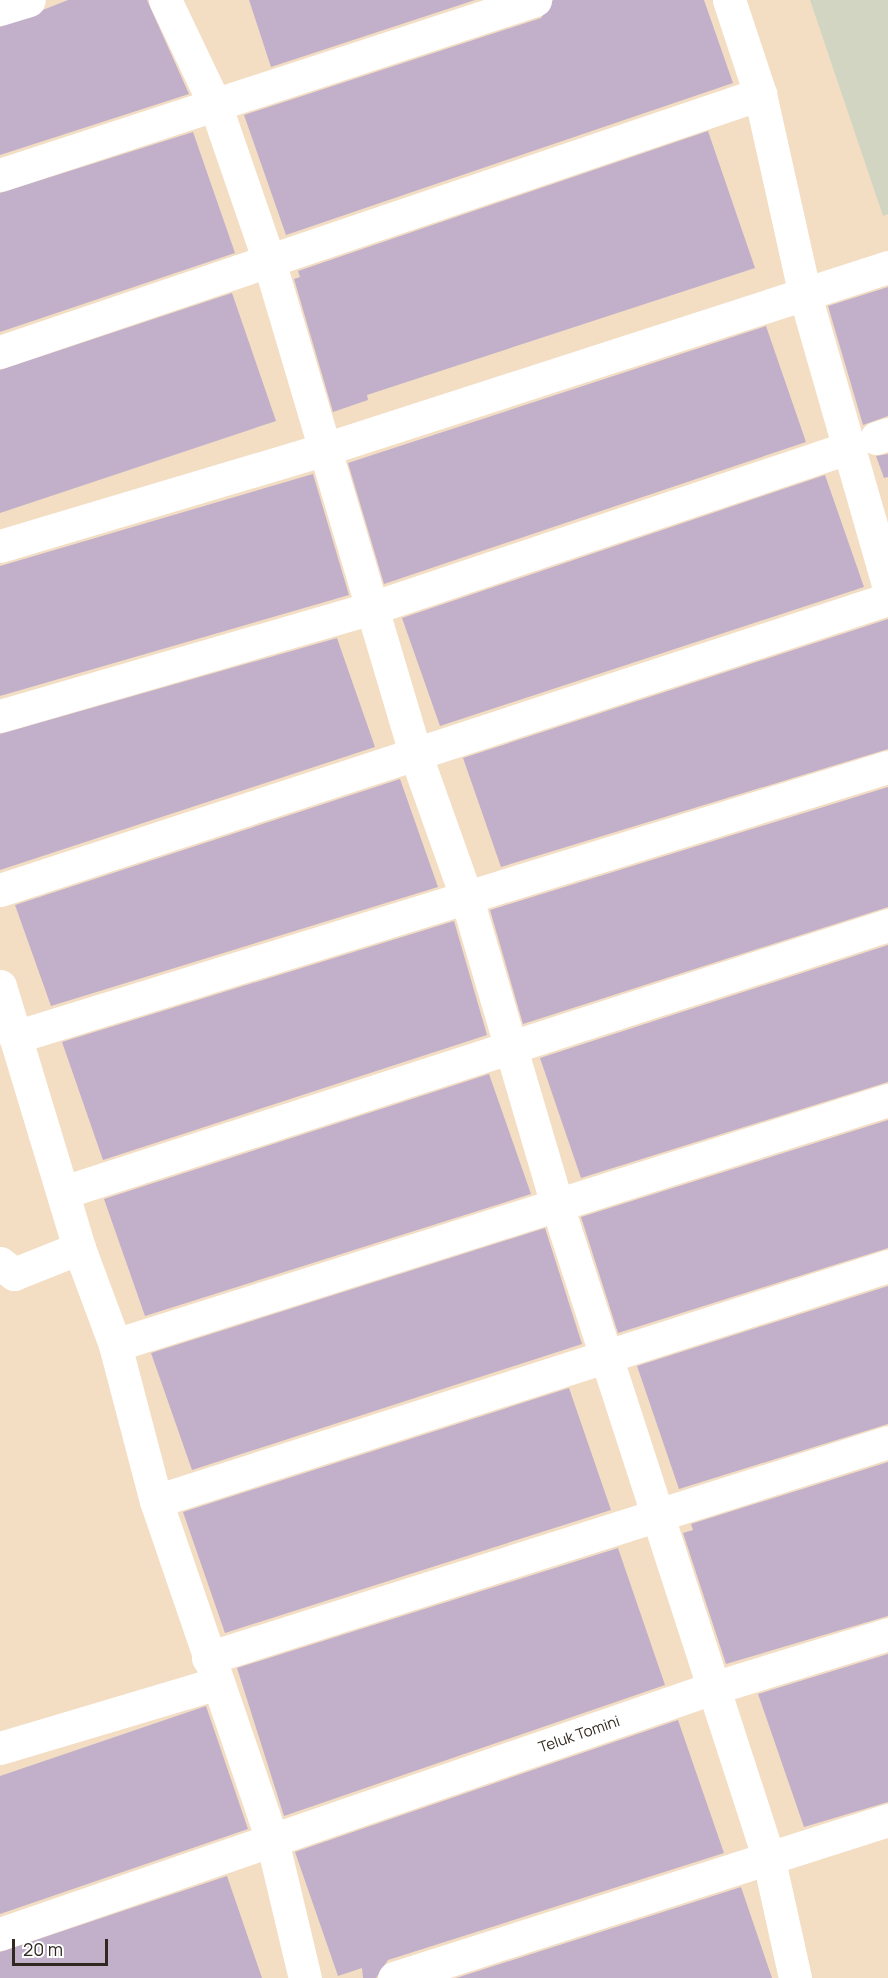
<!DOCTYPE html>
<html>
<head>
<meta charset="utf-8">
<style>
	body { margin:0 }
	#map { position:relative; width:888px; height:1978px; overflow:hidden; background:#f3dec4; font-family:Manrope,sans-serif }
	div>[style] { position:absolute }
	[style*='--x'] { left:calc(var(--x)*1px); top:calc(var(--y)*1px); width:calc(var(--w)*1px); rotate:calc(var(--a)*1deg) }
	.green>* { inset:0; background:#d3d5c3 }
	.building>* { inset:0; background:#c2b0ca }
	.minor>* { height:33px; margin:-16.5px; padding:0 16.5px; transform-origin:16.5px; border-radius:16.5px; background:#fff }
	span { translate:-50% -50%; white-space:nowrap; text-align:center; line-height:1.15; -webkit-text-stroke:4.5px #fff; paint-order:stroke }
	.street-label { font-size:15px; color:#31291f }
	.scale { position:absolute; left:12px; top:1939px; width:96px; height:27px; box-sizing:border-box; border:3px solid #31291f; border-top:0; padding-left:8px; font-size:18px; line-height:21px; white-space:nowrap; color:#31291f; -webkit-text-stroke:4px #fff; paint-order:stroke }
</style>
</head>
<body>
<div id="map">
	<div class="green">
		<i style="clip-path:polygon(810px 0,888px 0,888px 214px,883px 216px)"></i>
	</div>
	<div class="building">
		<i style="clip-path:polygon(68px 0,147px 0,189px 94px,0 155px,0 27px)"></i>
		<i style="clip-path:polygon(249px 0,475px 0,271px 67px)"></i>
		<i style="clip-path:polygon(553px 0,704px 0,733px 83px,286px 235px,244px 115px,541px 18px)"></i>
		<i style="clip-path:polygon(708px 131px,755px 268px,367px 395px,368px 400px,333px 412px,294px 279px,300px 277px,298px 271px)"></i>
		<i style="clip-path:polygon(193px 132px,235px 253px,0 332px,0 193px)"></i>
		<i style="clip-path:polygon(888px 287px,888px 416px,863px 425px,828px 306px)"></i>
		<i style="clip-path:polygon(232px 293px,276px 421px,0 513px,0 370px)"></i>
		<i style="clip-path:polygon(766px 326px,806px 442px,384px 584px,348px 463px)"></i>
		<i style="clip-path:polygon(888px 454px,888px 477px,884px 478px,876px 456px)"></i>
		<i style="clip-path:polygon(313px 474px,349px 595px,0 696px,0 566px)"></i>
		<i style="clip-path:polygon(825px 475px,864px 587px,440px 726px,402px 618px)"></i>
		<i style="clip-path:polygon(888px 619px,888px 749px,501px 867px,463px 758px)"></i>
		<i style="clip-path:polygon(337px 638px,375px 747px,0 870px,0 734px)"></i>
		<i style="clip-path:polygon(400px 779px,438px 887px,51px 1006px,15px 905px)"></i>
		<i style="clip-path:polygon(888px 787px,888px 907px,523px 1024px,490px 910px)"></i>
		<i style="clip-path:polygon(454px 921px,487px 1035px,103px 1160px,62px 1042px)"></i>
		<i style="clip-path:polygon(888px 945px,888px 1082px,581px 1178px,540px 1058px)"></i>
		<i style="clip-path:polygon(489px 1074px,531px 1194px,145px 1316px,104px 1199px)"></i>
		<i style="clip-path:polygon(888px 1120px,888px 1248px,618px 1333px,581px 1217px)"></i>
		<i style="clip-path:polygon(545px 1228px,582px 1344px,192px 1470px,151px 1353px)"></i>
		<i style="clip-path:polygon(888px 1286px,888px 1424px,679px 1489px,637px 1366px)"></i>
		<i style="clip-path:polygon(569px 1388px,611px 1510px,225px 1633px,183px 1512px)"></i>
		<i style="clip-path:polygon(888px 1462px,888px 1616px,726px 1664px,683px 1533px,693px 1530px,691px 1524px)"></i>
		<i style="clip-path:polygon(618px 1548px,665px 1685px,284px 1816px,237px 1668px)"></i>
		<i style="clip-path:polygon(888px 1654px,888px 1802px,804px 1827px,758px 1694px)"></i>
		<i style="clip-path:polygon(206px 1706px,248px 1829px,0 1914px,0 1776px)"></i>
		<i style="clip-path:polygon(678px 1720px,724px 1853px,388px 1960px,376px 1978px,363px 1978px,362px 1968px,338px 1976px,295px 1852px)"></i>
		<i style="clip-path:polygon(227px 1876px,262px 1978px,0 1978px,0 1952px)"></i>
		<i style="clip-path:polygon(741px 1887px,772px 1978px,456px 1978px)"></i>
	</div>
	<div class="minor">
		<i style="--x:165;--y:0;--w:119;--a:64.5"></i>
		<i style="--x:216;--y:107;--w:163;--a:71"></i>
		<i style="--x:269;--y:261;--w:513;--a:73.47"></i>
		<i style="--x:415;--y:753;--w:155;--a:70.4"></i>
		<i style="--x:467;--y:899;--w:319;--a:73.6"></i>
		<i style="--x:557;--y:1205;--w:684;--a:72.04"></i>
		<i style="--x:768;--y:1856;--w:125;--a:77.5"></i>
		<i style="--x:729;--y:0;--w:99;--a:71.7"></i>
		<i style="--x:760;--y:94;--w:206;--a:77.4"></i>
		<i style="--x:805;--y:295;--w:301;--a:74"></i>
		<i style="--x:0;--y:9;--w:30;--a:-17"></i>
		<i style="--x:0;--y:175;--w:563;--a:-18.11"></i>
		<i style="--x:0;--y:352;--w:803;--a:-18.75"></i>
		<i style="--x:876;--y:438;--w:13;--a:-18"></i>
		<i style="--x:0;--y:546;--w:339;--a:-16.6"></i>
		<i style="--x:325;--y:449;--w:592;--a:-17.91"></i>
		<i style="--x:0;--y:716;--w:391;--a:-16.2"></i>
		<i style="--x:375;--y:607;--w:498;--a:-18.6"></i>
		<i style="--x:0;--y:890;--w:934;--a:-18.14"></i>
		<i style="--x:0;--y:986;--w:274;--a:73.2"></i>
		<i style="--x:79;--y:1248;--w:103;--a:69.6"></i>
		<i style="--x:115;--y:1345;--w:161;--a:75.3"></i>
		<i style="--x:156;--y:1501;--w:358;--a:71.1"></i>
		<i style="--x:272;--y:1840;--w:142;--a:76.6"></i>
		<i style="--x:15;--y:1037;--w:914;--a:-17.19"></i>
		<i style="--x:64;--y:1192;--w:866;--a:-17.95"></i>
		<i style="--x:0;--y:1263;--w:18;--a:38"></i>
		<i style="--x:14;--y:1274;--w:70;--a:-21.8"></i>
		<i style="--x:115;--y:1345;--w:811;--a:-17.59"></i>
		<i style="--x:156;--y:1501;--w:769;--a:-17.8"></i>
		<i style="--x:208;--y:1658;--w:713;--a:-17.62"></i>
		<i style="--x:0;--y:1748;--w:224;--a:-16.6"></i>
		<i style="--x:0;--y:1934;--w:754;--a:-19.04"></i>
		<i style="--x:713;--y:1688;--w:183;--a:-17.1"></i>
		<i style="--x:394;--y:1978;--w:519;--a:-17.74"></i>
	</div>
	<div class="street-label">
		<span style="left:579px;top:1734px;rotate:-19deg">Teluk Tomini</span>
	</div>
	<div class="scale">20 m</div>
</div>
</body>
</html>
